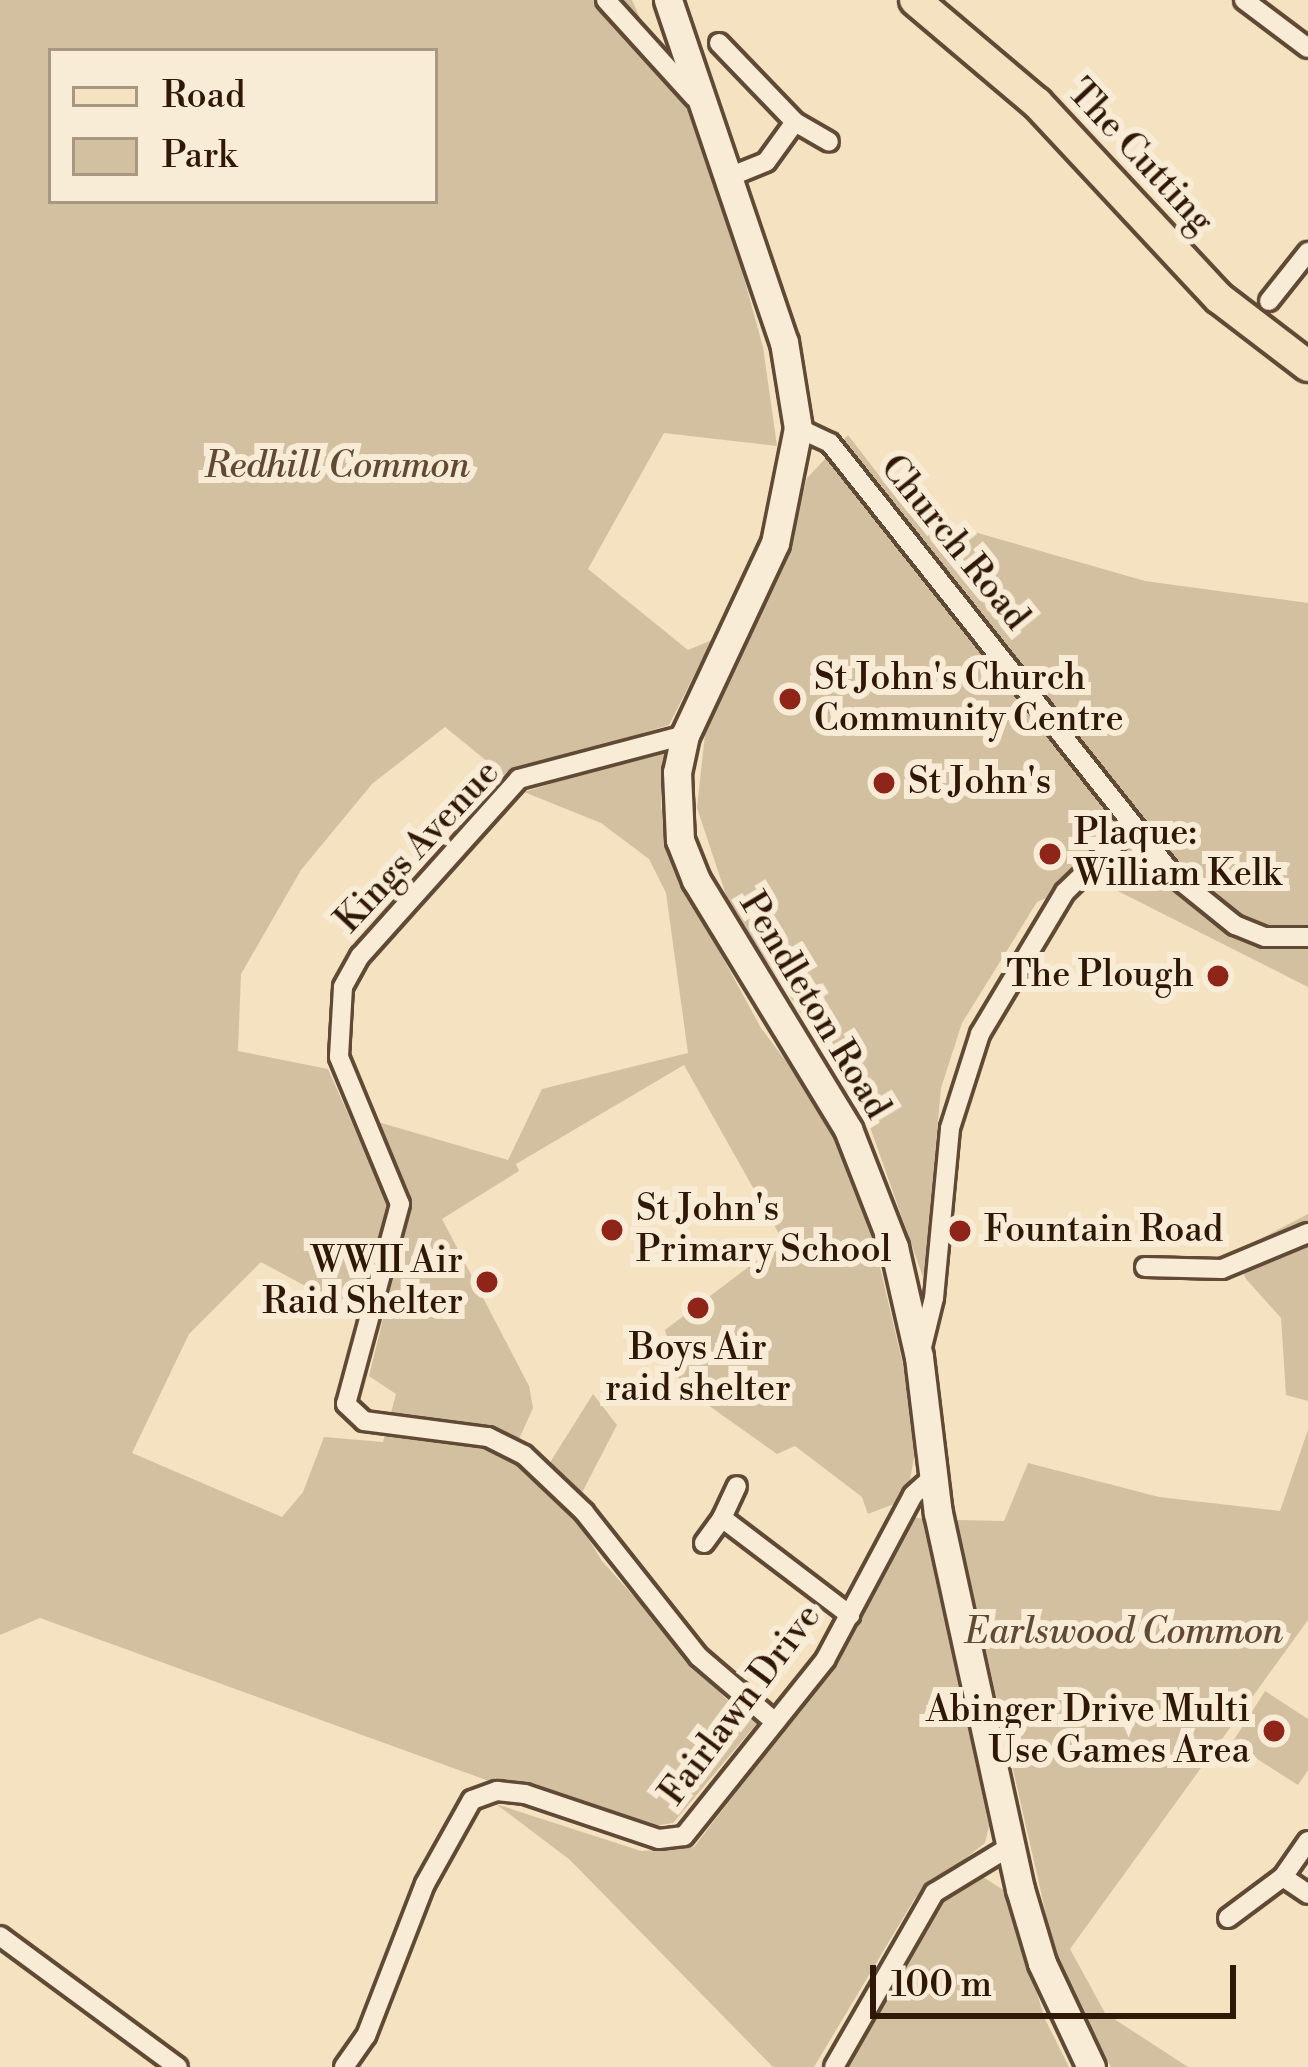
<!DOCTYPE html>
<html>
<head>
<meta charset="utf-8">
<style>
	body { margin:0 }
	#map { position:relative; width:1308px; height:2067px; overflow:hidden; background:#f4e2c1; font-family:"Libre Bodoni",serif }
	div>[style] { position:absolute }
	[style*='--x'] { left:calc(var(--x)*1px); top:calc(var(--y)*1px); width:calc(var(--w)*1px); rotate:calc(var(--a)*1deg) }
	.green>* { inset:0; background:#d3c0a1 }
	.roads { filter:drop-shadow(3px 0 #614a35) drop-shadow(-3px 0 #614a35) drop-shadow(0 3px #614a35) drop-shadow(0 -3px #614a35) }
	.street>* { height:18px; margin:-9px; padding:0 9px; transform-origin:9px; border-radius:9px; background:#f8ecd7 }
	.secondary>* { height:27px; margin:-13.5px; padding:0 13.5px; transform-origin:13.5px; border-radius:13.5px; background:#f8ecd7 }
	.primary>* { height:30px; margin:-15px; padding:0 15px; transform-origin:15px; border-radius:15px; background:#f4e2c1 }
	.dots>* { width:33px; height:33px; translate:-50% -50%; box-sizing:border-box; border:6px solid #f8ecd7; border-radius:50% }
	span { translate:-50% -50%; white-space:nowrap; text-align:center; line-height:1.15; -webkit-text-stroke:12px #f8ecd7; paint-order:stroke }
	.street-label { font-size:36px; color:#301806 }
	.park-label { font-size:36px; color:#614a34; font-style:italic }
	.poi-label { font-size:36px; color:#301806 }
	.left { translate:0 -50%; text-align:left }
	.right { translate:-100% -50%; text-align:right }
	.legend { position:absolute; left:48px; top:48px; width:390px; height:156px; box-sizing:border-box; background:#f8ecd7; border:3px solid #a89783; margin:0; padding:15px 21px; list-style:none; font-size:36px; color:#301806 }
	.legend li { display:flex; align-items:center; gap:24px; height:60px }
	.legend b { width:60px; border:3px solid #a89783 }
	.scale { position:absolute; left:870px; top:1965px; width:366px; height:54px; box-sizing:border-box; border:6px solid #301806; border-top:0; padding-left:15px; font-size:36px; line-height:42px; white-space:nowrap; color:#301806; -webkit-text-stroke:9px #f8ecd7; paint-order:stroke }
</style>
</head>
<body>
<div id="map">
	<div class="green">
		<i style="clip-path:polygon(evenodd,0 0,632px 0,653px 47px,714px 123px,720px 191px,763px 347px,777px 446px,664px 433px,588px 569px,688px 650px,712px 640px,669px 725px,504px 775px,445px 727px,372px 784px,301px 870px,241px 974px,238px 1051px,328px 1069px,388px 1204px,361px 1316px,261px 1262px,189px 1334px,132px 1453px,282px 1517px,303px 1492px,324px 1437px,383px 1442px,396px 1394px,369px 1376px,405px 1229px,378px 1122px,508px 1160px,542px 1089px,688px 1053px,666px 893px,649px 859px,601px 823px,524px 792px,667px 748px,661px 807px,681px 881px,761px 1028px,815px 1100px,860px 1182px,919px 1433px,910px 1479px,894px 1504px,868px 1514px,862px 1497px,795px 1446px,777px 1454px,681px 1386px,665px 1330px,783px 1241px,684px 1065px,516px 1164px,519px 1171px,442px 1219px,529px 1386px,533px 1408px,514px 1450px,544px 1472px,593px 1394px,617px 1425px,572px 1512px,602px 1561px,725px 1698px,758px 1722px,673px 1823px,648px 1827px,489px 1781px,40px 1618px,0 1635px,0 0,51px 51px,435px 51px,435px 201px,51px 201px,51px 51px)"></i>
		<i style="clip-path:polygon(848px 435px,908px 513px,1145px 581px,1308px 603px,1308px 987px,1094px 879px,1037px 902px,962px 1023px,941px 1088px,924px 1280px,863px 1107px,729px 904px,697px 808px,705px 734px,788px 544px,807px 478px)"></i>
		<i style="clip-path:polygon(1308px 1214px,1308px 1401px,1286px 1395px,1281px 1318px,1246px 1279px,1235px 1252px)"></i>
		<i style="clip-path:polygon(1308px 1430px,1308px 1620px,1070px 1949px,1105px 2013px,1188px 2067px,1111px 2067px,1056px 1958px,956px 1520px,1004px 1521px,1028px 1463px,1159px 1497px,1280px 1511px)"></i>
		<i style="clip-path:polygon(913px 1517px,924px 1519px,989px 1826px,985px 1843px,915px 1898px,814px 2067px,773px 2067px,570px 1860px,496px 1804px,641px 1851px,694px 1847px,835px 1664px)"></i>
		<i style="clip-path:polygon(1265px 1691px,1308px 1719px,1308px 1770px,1298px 1785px,1232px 1743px)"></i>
		<i style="clip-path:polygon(980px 1875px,1005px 1891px,1045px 2019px,1069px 2067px,846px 2067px,927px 1922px,945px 1897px)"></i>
	</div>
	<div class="roads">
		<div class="street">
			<i style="--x:606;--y:0;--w:132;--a:47.8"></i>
			<i style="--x:1244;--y:0;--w:80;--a:36.9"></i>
			<i style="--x:719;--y:43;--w:110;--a:46.1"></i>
			<i style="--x:795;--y:122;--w:49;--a:125.9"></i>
			<i style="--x:766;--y:162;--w:37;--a:158"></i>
			<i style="--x:795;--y:122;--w:39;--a:30"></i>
			<i style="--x:1269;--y:301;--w:63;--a:-51.5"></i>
			<i style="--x:798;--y:428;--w:35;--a:25"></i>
			<i style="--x:830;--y:443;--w:552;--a:51.55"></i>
			<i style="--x:1173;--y:875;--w:80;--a:38.9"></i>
			<i style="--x:1235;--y:925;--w:32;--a:22"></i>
			<i style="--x:1265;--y:937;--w:43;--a:0"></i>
			<i style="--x:685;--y:735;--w:172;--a:165.2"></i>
			<i style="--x:519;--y:779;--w:238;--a:131.9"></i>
			<i style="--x:360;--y:956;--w:35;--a:119"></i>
			<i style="--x:343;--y:987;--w:70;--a:93.3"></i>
			<i style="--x:339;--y:1057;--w:159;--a:67.5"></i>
			<i style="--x:400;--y:1204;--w:207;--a:105.1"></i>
			<i style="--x:346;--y:1404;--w:25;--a:43"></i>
			<i style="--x:364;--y:1421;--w:125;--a:7.4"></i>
			<i style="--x:488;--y:1437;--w:40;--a:26.6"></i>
			<i style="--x:524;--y:1455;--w:83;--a:43.5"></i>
			<i style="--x:584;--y:1512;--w:185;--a:51.6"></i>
			<i style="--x:699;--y:1657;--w:100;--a:40.5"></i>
			<i style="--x:1145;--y:1267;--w:77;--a:1.5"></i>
			<i style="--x:1222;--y:1269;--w:93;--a:-22.7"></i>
			<i style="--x:920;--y:1355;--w:59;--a:-76.2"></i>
			<i style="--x:934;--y:1298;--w:171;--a:-84.6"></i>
			<i style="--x:950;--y:1128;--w:99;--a:-72.3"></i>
			<i style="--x:980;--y:1034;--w:165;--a:-59.1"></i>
			<i style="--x:1065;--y:892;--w:95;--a:-44.1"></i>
			<i style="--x:722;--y:1518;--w:35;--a:-65"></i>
			<i style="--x:704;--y:1543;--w:31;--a:-54"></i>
			<i style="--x:722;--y:1518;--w:161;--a:37.2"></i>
			<i style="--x:1308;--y:1841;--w:44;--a:124.8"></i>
			<i style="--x:1283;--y:1877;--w:30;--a:34"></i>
			<i style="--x:1228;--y:1918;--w:69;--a:-36.7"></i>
			<i style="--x:0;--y:1936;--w:221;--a:36.4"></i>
			<i style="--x:344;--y:2067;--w:38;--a:-55"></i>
			<i style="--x:366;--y:2036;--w:163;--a:-68.8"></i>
			<i style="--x:425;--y:1884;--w:96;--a:-60.8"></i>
			<i style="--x:472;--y:1800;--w:27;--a:-20"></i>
			<i style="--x:497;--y:1791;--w:28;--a:6"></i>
			<i style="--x:525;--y:1794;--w:141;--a:18.6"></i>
			<i style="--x:659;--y:1839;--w:25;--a:-7"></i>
			<i style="--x:684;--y:1836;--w:226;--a:-51.3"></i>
			<i style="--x:825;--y:1660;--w:187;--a:-61.9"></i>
			<i style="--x:913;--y:1495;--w:25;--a:-42"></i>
			<i style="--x:834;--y:2067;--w:201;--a:-60.1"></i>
			<i style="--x:934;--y:1893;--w:90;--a:-31.4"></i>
		</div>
		<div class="secondary">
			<i style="--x:668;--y:0;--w:361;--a:71.3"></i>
			<i style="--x:784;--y:342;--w:87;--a:80.8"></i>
			<i style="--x:798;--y:428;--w:117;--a:101.3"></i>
			<i style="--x:775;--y:543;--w:212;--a:115.1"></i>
			<i style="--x:685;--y:735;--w:38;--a:102"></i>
			<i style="--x:677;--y:772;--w:68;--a:87.5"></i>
			<i style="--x:680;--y:840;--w:43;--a:68.2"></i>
			<i style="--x:696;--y:880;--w:292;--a:58.6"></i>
			<i style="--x:848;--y:1129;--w:127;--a:68.7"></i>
			<i style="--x:894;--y:1247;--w:113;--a:77.2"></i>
			<i style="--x:919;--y:1357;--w:157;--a:83.1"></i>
			<i style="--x:938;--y:1513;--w:385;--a:77.7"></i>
			<i style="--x:1020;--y:1889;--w:77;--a:73.4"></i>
			<i style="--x:1042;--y:1963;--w:115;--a:64.8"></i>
		</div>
		<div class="primary">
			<i style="--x:915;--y:0;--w:160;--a:40.2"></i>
			<i style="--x:1037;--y:103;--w:267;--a:47"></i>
			<i style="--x:1219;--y:298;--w:112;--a:37.4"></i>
		</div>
	</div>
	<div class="dots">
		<i style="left:790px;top:699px;background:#8f2418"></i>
		<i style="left:884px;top:783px;background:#8f2418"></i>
		<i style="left:1050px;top:854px;background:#8f2418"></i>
		<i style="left:1218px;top:976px;background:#8f2418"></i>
		<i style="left:612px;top:1230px;background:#8f2418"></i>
		<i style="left:960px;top:1231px;background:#8f2418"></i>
		<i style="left:487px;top:1282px;background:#8f2418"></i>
		<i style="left:698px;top:1308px;background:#8f2418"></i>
		<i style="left:1274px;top:1731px;background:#8f2418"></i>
	</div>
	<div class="street-label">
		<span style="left:1140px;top:157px;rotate:47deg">The Cutting</span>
		<span style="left:954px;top:543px;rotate:51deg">Church Road</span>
		<span style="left:418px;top:847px;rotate:-47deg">Kings Avenue</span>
		<span style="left:814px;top:1006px;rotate:59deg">Pendleton Road</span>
		<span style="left:741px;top:1705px;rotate:-53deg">Fairlawn Drive</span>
	</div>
	<div class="park-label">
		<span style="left:337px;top:467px">Redhill Common</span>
		<span style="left:1124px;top:1633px">Earlswood Common</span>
	</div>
	<div class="poi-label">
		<span class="left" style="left:814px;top:699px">St John's Church<br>Community Centre</span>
		<span class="left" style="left:908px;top:783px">St John's</span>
		<span class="left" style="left:1074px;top:854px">Plaque:<br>William Kelk</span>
		<span class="right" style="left:1194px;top:976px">The Plough</span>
		<span class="left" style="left:636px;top:1230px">St John's<br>Primary School</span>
		<span class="left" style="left:984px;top:1231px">Fountain Road</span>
		<span class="right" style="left:463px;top:1282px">WWII Air<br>Raid Shelter</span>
		<span style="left:698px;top:1369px">Boys Air<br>raid shelter</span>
		<span class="right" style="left:1250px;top:1731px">Abinger Drive Multi<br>Use Games Area</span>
	</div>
	<ul class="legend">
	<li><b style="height:15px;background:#f4e2c1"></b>Road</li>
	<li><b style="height:33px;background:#d3c0a1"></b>Park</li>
	</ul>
	<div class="scale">100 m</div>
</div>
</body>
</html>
